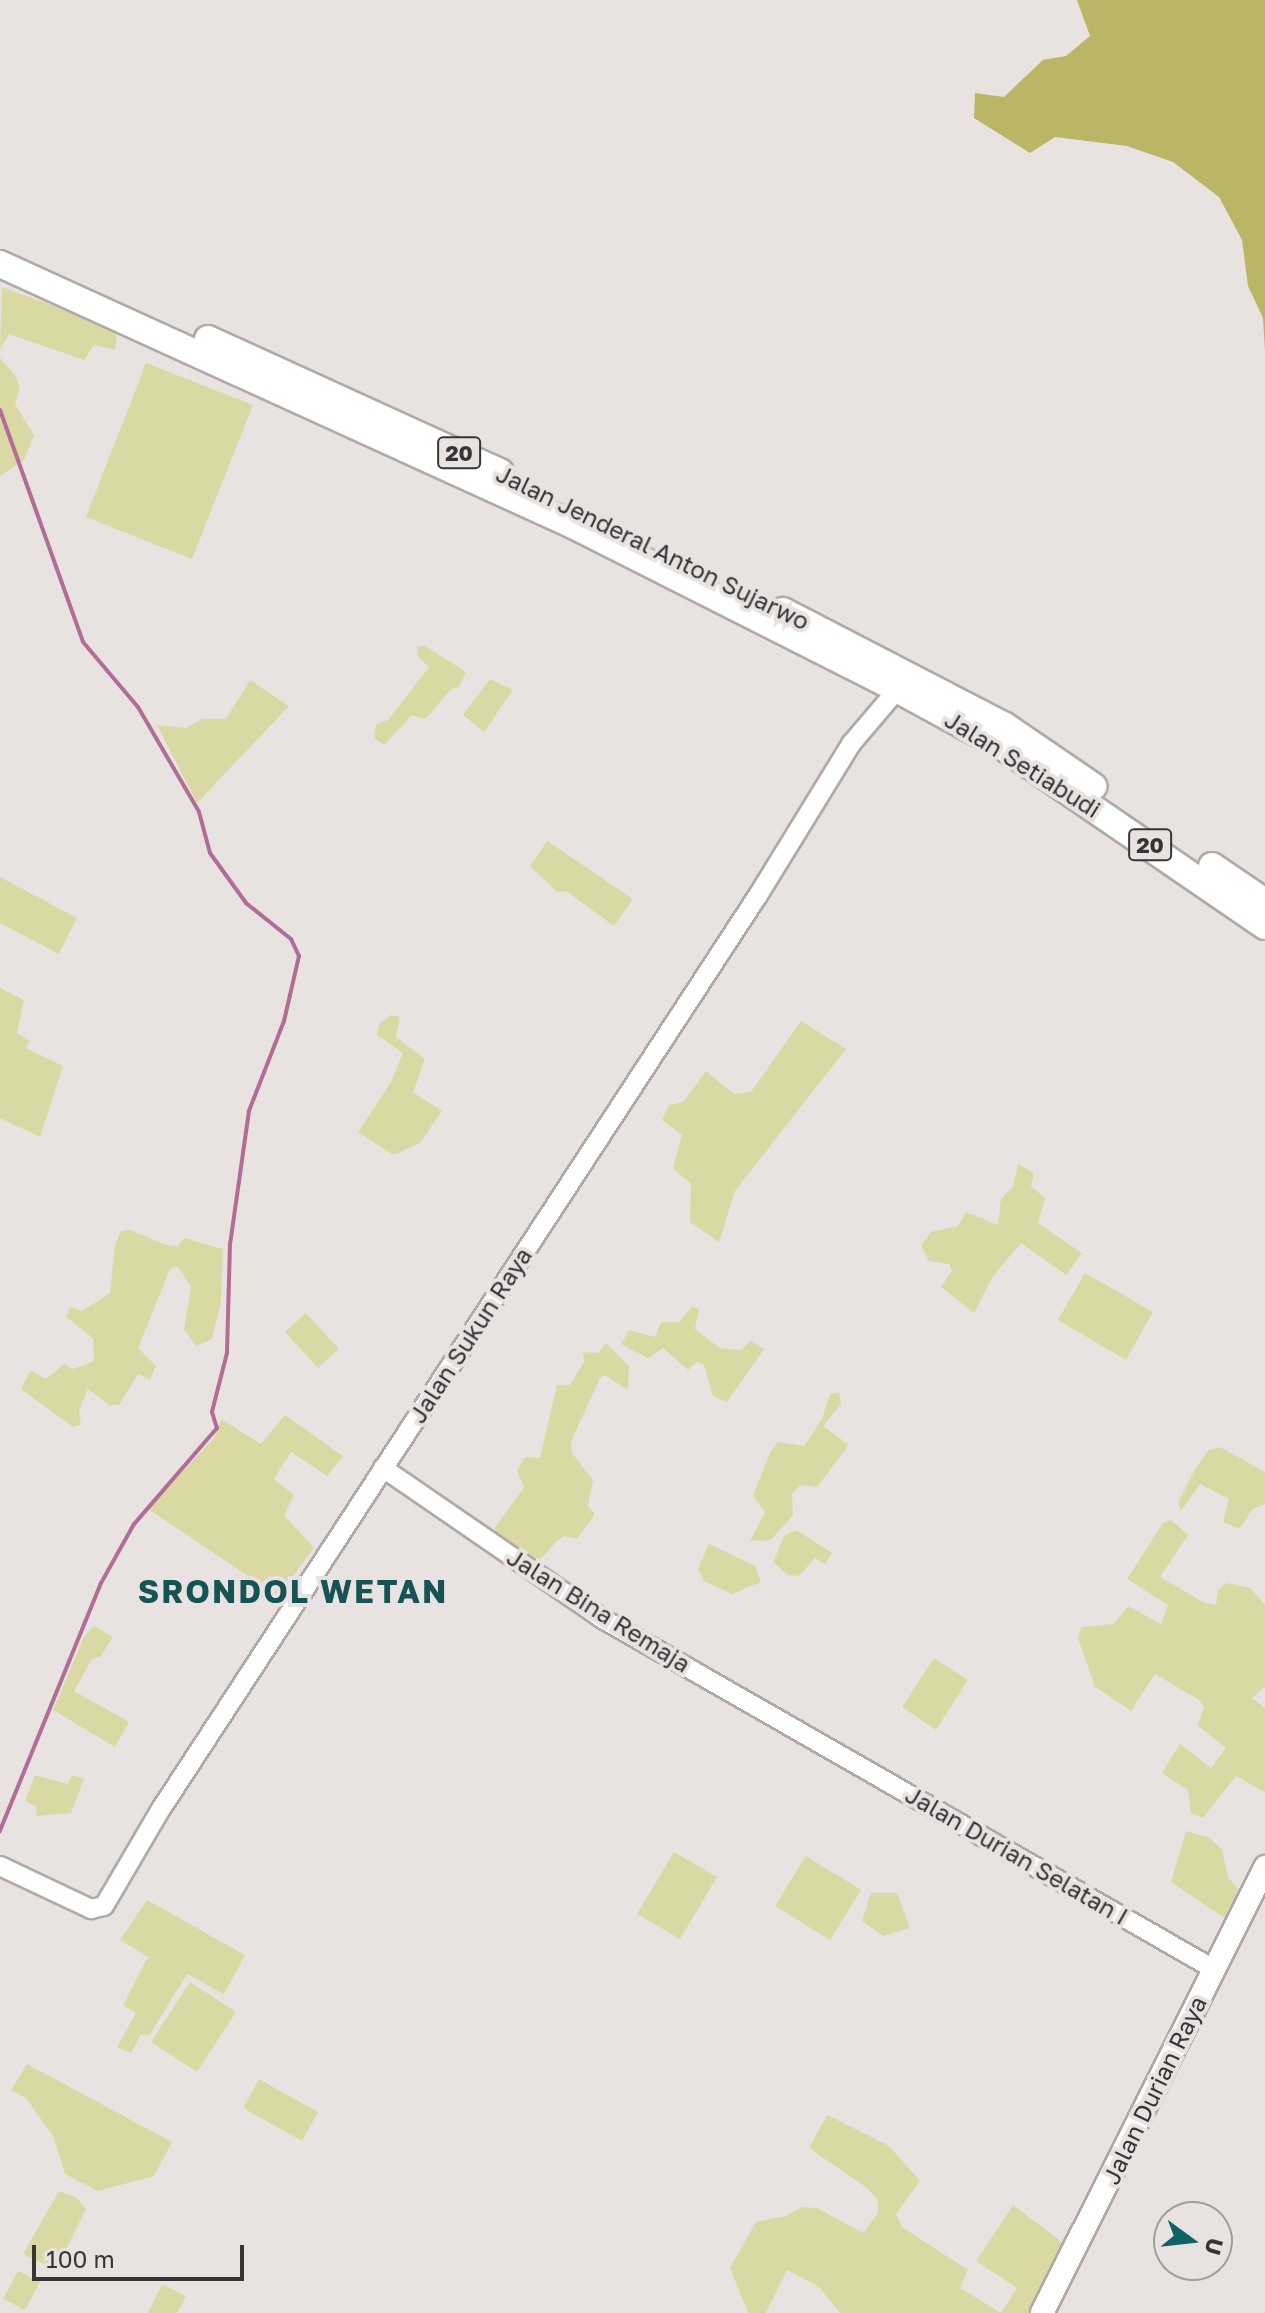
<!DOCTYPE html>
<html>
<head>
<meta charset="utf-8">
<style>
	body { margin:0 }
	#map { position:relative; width:1265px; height:2313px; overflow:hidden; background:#e8e3e1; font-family:"Golos Text",sans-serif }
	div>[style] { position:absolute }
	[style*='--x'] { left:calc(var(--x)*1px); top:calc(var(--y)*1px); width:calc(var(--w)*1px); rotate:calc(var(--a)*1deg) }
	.green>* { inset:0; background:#dbd9a3 }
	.forest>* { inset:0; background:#bab665 }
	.stream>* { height:4px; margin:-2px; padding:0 2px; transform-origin:2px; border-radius:2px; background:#b26d97 }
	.roads { filter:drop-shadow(2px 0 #afaaa8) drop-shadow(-2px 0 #afaaa8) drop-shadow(0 2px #afaaa8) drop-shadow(0 -2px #afaaa8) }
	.minor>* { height:18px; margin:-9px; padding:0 9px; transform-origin:9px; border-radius:9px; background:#fff }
	.major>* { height:22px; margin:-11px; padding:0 11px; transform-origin:11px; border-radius:11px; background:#fff }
	.highway>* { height:26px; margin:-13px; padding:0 13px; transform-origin:13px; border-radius:13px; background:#fff }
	span { translate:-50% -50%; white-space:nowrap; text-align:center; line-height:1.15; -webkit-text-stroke:8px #e8e3e1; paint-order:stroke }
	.shield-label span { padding:2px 6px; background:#e8e3e1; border:2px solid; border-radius:6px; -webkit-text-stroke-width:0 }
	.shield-label { font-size:22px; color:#373534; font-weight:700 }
	.street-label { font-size:24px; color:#373534 }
	.district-label { font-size:32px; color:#165355; font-weight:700; letter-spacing:2px }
	.north { position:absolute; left:1153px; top:2201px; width:80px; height:80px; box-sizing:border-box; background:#e8e3e1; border:2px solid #a19d9c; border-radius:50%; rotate:105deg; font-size:22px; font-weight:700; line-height:32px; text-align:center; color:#373534 }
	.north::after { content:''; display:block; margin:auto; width:28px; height:36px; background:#116265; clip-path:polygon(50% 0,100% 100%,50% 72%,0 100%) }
	.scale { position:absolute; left:32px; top:2245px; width:212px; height:36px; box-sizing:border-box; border:4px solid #373534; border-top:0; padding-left:10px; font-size:24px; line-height:28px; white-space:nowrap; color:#373534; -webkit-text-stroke:6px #e8e3e1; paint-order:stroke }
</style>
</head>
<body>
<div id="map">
	<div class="green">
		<i style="clip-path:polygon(2px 287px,106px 325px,117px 336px,115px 350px,94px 345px,84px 360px,9px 334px,0 349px)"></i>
		<i style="clip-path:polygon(0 358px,15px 375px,20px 387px,15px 404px,34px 435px,24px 460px,0 476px)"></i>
		<i style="clip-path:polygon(146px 363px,253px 405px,192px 559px,86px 517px)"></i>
		<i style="clip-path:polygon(424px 645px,466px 672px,459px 687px,451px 689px,432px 712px,424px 719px,412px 715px,384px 745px,374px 738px,376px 724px,388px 720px,429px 667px,417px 656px,418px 647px)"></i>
		<i style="clip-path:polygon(490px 679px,513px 690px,484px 732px,463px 715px)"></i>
		<i style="clip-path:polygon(250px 680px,289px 706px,197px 803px,157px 725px,186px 728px,202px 719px,226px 719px)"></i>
		<i style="clip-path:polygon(547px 841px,633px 899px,614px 926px,566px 891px,557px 892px,530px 866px)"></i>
		<i style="clip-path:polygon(0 877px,77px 918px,59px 954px,0 923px)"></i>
		<i style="clip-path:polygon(0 988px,24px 1000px,17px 1033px,30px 1041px,26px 1048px,63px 1066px,40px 1137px,0 1118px)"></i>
		<i style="clip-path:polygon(391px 1015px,400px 1017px,396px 1037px,425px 1059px,413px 1092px,442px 1111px,420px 1143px,393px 1155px,358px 1132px,391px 1082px,403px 1053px,377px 1035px,379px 1024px)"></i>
		<i style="clip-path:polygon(801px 1021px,846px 1049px,735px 1191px,719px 1242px,690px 1222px,691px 1184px,673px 1168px,682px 1135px,662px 1120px,669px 1105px,683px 1102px,706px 1071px,734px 1094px,751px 1092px)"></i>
		<i style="clip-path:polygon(1018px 1164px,1034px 1173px,1031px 1186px,1045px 1198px,1038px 1223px,1082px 1253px,1066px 1275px,1021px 1243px,993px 1276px,974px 1313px,941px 1287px,952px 1271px,949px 1264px,929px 1261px,921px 1245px,931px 1232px,958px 1226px,966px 1212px,998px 1225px,1001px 1198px,1013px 1187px)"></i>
		<i style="clip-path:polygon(131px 1230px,166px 1245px,178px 1246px,184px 1238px,223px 1249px,221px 1302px,212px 1339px,196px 1346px,184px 1329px,191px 1286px,177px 1266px,170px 1269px,138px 1348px,156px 1366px,150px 1380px,138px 1374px,119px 1405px,109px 1405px,88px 1389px,79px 1410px,81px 1425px,73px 1427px,21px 1389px,31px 1370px,46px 1379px,64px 1364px,73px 1369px,94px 1361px,93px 1338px,66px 1317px,70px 1307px,82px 1311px,110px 1293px,115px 1244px,121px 1231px)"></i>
		<i style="clip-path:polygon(1085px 1273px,1153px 1312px,1126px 1360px,1058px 1320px)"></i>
		<i style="clip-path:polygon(692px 1307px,699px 1309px,695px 1329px,720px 1348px,741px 1350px,751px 1341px,764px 1349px,727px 1402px,713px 1396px,704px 1365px,697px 1362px,688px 1370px,663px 1348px,648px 1358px,621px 1344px,629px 1330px,655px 1337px,661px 1322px,679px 1322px)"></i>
		<i style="clip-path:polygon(306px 1313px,339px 1349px,318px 1368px,285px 1332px)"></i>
		<i style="clip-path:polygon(606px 1343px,629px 1366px,628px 1390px,605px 1375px,600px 1378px,571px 1442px,572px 1453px,593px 1480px,588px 1506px,595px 1514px,577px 1539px,565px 1536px,557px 1541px,535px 1565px,494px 1539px,495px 1528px,524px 1487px,517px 1471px,525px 1457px,540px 1458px,557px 1385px,570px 1385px,584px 1362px,583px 1352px,598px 1353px)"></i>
		<i style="clip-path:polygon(839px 1392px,841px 1404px,823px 1426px,848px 1444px,846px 1449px,817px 1487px,800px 1485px,792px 1494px,793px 1515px,771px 1540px,750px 1541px,765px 1512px,753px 1495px,771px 1451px,778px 1442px,804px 1446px,822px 1419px,830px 1394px)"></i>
		<i style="clip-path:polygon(285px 1415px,343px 1456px,327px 1476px,291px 1452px,274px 1479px,294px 1495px,284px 1515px,314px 1548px,278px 1596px,148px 1509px,214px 1438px,221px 1419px,261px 1444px)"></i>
		<i style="clip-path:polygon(1220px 1447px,1265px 1472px,1265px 1504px,1253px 1509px,1239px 1529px,1223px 1522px,1229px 1499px,1200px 1484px,1181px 1511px,1178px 1503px,1194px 1471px,1209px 1450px)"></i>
		<i style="clip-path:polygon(1171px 1520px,1188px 1535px,1160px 1577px,1205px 1603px,1216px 1605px,1218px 1590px,1227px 1583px,1250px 1588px,1265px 1605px,1265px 1687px,1252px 1698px,1265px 1708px,1265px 1792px,1236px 1776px,1203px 1818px,1191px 1813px,1188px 1790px,1162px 1773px,1180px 1744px,1211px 1768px,1226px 1748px,1197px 1725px,1204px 1708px,1201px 1701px,1155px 1674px,1131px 1711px,1095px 1687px,1078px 1638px,1081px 1627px,1114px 1624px,1128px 1606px,1161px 1624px,1168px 1605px,1127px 1579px,1163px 1523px)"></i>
		<i style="clip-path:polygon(796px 1530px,832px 1553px,825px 1564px,815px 1558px,799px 1576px,788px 1575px,773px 1562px,784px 1536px)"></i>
		<i style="clip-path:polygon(709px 1544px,755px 1566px,761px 1582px,732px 1594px,704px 1581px,698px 1569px)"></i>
		<i style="clip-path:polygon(94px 1626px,113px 1637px,101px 1656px,92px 1659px,74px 1691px,129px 1722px,115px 1747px,53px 1710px,84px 1637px)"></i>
		<i style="clip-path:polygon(934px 1658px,968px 1680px,936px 1730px,902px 1707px)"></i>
		<i style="clip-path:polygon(35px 1775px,68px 1784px,72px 1775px,84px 1779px,71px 1813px,36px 1816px,37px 1807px,25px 1801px)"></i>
		<i style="clip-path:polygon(1186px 1831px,1210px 1838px,1222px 1850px,1228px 1877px,1242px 1893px,1229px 1921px,1171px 1882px)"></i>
		<i style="clip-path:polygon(674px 1852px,717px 1877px,680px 1939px,637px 1914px)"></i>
		<i style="clip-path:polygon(806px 1856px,861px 1890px,830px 1940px,775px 1906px)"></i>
		<i style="clip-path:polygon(871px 1893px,897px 1893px,910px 1928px,883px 1936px,862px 1921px)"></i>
		<i style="clip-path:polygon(147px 1900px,245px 1955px,224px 1994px,187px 1974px,149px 2036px,141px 2034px,131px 2053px,117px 2047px,136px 2013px,123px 2005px,148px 1957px,120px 1940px)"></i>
		<i style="clip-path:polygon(190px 1982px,236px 2012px,197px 2072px,151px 2042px)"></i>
		<i style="clip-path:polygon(27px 2064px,172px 2142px,154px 2176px,98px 2191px,65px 2174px,53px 2136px,26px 2098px,11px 2090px)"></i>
		<i style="clip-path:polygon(259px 2079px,318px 2112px,302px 2141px,243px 2108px)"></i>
		<i style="clip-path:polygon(827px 2115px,889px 2146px,920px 2181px,896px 2214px,902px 2227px,968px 2270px,960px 2288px,1001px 2313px,840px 2313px,819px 2287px,787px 2270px,766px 2313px,748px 2313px,730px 2268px,756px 2222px,786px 2216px,802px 2207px,817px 2208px,863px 2233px,878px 2213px,878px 2200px,867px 2188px,809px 2148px)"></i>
		<i style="clip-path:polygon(59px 2191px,77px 2198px,86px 2209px,56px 2270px,23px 2254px)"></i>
		<i style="clip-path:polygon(1013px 2205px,1067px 2246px,1032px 2313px,1001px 2313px,1017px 2288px,976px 2261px)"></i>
		<i style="clip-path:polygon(18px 2271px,40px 2282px,25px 2310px,3px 2299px)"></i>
		<i style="clip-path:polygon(162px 2284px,186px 2296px,177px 2313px,148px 2313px)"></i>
	</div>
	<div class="forest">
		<i style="clip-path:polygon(1077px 0,1265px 0,1265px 351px,1263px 318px,1248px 286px,1242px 240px,1219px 197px,1173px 162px,1127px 146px,1055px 137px,1030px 153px,974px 118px,975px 93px,1004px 97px,1043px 60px,1066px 56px,1090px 36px)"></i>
	</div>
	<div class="stream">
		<i style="--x:0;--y:410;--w:246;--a:70.3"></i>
		<i style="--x:83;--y:642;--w:85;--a:49.8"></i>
		<i style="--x:138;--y:707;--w:121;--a:59.8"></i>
		<i style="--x:199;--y:812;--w:42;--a:75"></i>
		<i style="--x:210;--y:853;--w:62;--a:54.2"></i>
		<i style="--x:246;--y:903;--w:58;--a:38.7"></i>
		<i style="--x:291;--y:939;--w:19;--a:65"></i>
		<i style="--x:299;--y:956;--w:67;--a:103"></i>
		<i style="--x:284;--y:1021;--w:97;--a:111.3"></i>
		<i style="--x:249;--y:1111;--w:134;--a:98.1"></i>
		<i style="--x:230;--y:1244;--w:109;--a:91.6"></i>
		<i style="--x:227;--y:1353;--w:61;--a:104.3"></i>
		<i style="--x:212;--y:1412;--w:17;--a:73"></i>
		<i style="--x:217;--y:1428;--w:127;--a:130.8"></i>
		<i style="--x:134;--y:1524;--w:68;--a:119.2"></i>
		<i style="--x:101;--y:1583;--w:268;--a:112.2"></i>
	</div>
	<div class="roads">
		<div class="minor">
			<i style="--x:383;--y:1468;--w:265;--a:34.5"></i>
			<i style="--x:601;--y:1618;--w:704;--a:29.81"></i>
			<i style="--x:0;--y:1866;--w:101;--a:25.3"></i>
			<i style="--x:91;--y:1909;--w:13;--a:-13"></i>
			<i style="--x:104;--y:1906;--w:113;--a:-59.6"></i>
			<i style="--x:161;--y:1809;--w:1089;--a:-56.84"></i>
			<i style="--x:757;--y:897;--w:180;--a:-58.4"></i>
			<i style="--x:851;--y:744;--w:80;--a:-49.6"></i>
		</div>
		<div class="major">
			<i style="--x:1042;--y:2313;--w:499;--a:-63.4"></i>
		</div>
		<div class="highway">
			<i style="--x:0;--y:264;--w:630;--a:24.49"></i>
			<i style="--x:573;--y:525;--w:363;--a:26.8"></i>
			<i style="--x:897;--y:689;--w:123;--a:28.6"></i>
			<i style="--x:1005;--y:748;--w:315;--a:34.4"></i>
			<i style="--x:208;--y:339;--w:321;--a:24.5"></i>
			<i style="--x:783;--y:611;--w:250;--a:27.4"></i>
			<i style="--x:1005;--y:726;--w:107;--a:34.3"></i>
			<i style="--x:1212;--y:866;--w:64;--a:34.2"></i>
		</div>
	</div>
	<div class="shield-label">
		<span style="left:459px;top:453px">20</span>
		<span style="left:1150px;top:845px">20</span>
	</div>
	<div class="street-label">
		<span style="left:653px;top:547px;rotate:26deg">Jalan Jenderal Anton Sujarwo</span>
		<span style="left:1023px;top:764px;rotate:32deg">Jalan Setiabudi</span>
		<span style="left:470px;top:1335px;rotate:-57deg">Jalan Sukun Raya</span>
		<span style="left:599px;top:1610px;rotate:32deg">Jalan Bina Remaja</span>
		<span style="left:1017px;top:1855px;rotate:30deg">Jalan Durian Selatan I</span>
		<span style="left:1154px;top:2090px;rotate:-64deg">Jalan Durian Raya</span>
	</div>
	<div class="district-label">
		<span style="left:293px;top:1591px">SRONDOL WETAN</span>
	</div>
	<div class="north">U</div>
	<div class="scale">100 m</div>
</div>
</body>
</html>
